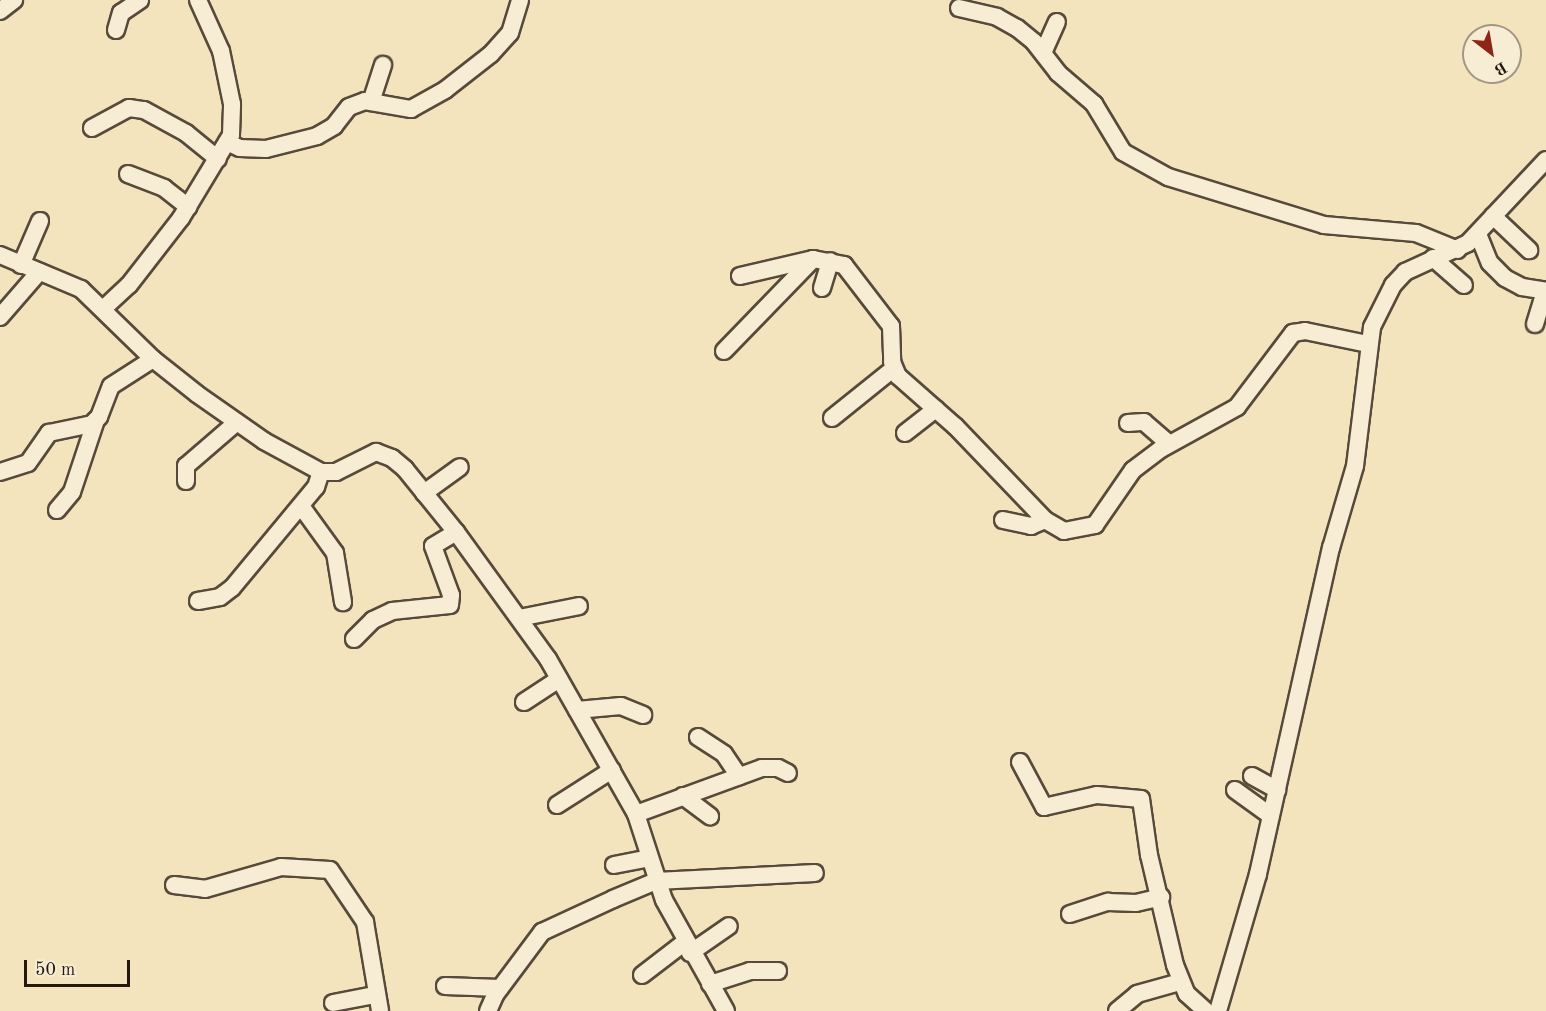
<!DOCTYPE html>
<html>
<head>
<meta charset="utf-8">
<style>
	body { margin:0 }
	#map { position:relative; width:1546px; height:1011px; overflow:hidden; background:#f3e4bd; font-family:"Old Standard TT",serif }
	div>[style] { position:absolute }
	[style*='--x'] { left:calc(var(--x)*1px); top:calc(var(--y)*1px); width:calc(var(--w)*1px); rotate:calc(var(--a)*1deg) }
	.roads { filter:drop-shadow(2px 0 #574a3a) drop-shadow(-2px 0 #574a3a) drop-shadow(0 2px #574a3a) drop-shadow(0 -2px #574a3a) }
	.minor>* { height:16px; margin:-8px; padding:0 8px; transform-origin:8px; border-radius:8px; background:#f7edd4 }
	span { translate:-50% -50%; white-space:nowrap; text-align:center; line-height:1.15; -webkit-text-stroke:5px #f7edd4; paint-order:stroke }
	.north { position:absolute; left:1462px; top:24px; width:60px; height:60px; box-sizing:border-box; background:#f7edd4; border:2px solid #a29785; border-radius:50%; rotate:149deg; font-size:16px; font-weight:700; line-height:24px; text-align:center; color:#23170e }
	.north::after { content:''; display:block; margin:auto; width:21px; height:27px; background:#8f2418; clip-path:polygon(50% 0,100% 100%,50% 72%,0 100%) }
	.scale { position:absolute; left:24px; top:960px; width:106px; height:27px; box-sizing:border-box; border:3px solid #23170e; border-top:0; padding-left:8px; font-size:18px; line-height:21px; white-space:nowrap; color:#23170e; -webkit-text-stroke:4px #f7edd4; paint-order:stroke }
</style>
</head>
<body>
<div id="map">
	<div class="roads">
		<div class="minor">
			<i style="--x:959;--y:8;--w:39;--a:13"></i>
			<i style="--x:997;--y:17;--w:23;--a:29"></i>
			<i style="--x:1017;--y:28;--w:22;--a:39"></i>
			<i style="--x:1034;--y:42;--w:39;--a:52"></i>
			<i style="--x:1058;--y:73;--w:48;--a:40.7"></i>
			<i style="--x:1094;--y:104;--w:56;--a:58.9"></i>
			<i style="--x:1123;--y:152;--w:51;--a:29.1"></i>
			<i style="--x:1168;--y:177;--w:163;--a:17.1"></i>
			<i style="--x:1324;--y:225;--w:92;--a:5"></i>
			<i style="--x:1416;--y:233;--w:45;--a:22"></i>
			<i style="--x:0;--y:11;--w:18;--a:-38"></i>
			<i style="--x:116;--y:30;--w:18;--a:-74"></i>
			<i style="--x:121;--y:13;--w:23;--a:-34"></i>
			<i style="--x:1043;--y:53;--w:34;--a:-66"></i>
			<i style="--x:371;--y:102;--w:39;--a:-72"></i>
			<i style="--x:92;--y:128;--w:42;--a:-28.4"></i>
			<i style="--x:129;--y:108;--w:15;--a:8"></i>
			<i style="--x:144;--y:110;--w:48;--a:28.7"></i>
			<i style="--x:186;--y:133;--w:41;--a:39.1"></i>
			<i style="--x:227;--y:142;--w:14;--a:25"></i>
			<i style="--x:240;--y:148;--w:26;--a:2"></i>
			<i style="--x:266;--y:149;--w:53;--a:-14.3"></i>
			<i style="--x:317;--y:136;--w:20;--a:-30"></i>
			<i style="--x:334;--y:126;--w:24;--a:-52"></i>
			<i style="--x:349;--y:107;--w:17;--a:-21"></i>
			<i style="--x:365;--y:101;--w:47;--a:9.9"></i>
			<i style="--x:411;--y:109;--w:39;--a:-29"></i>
			<i style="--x:445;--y:90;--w:58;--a:-38"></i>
			<i style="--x:491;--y:54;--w:28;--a:-48"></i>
			<i style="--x:510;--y:33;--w:34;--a:-73"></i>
			<i style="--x:128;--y:174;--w:39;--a:21"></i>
			<i style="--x:164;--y:188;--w:31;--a:38"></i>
			<i style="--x:1493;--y:216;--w:50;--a:43.4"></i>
			<i style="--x:1478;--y:234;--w:31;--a:68"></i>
			<i style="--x:1490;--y:263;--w:21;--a:45"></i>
			<i style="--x:1505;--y:278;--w:19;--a:28"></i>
			<i style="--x:1522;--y:287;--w:24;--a:9"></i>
			<i style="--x:0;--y:255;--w:88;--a:22.8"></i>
			<i style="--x:81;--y:289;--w:100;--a:44.2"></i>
			<i style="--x:153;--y:359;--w:56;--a:38.5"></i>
			<i style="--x:197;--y:394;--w:82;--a:35"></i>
			<i style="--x:264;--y:441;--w:65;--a:28.5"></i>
			<i style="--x:321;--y:472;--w:15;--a:0"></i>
			<i style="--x:336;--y:472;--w:45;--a:-26.6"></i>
			<i style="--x:376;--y:452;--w:17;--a:21"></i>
			<i style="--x:392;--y:458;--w:17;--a:40"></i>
			<i style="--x:405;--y:469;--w:81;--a:51"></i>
			<i style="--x:456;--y:532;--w:157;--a:54.1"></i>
			<i style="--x:548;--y:659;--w:178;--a:60.4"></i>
			<i style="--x:636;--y:814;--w:90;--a:72"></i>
			<i style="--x:664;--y:900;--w:127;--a:60.8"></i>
			<i style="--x:1433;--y:258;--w:41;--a:41.1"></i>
			<i style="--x:21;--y:265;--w:48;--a:-66.6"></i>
			<i style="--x:740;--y:276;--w:75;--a:-13.1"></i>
			<i style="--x:813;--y:259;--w:32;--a:11"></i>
			<i style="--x:844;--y:265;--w:77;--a:52.4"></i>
			<i style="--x:891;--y:326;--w:36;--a:88"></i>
			<i style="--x:892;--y:362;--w:15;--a:67"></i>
			<i style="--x:898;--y:376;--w:76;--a:41.3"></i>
			<i style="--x:955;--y:426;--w:130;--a:46.2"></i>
			<i style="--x:1045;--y:520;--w:22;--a:30"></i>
			<i style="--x:1064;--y:531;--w:32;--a:-11"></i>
			<i style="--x:1095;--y:525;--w:67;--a:-55.4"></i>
			<i style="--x:1133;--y:470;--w:35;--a:-37"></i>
			<i style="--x:1161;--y:449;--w:87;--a:-28.9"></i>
			<i style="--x:1237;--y:407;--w:93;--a:-52.9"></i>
			<i style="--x:1293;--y:333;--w:12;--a:-9"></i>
			<i style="--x:1305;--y:331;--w:64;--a:11.7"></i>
			<i style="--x:822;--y:288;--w:28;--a:-73"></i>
			<i style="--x:103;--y:309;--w:35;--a:-43"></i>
			<i style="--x:129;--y:285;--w:85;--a:-52.2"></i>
			<i style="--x:181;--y:218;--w:97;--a:-58.9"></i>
			<i style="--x:231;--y:135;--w:31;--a:-88"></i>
			<i style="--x:232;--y:104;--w:54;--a:-101.7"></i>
			<i style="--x:221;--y:51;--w:56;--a:-114.3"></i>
			<i style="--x:0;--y:317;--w:60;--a:-49.1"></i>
			<i style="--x:1535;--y:324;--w:34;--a:-73"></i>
			<i style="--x:724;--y:351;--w:128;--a:-45.9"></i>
			<i style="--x:832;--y:418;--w:78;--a:-38.8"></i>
			<i style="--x:1128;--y:423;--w:16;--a:-4"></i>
			<i style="--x:1144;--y:422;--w:33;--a:41"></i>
			<i style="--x:905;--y:433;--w:39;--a:-38"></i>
			<i style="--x:0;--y:472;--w:29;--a:-18"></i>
			<i style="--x:28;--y:463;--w:37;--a:-55"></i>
			<i style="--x:49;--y:433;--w:44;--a:-11.8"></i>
			<i style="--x:92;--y:424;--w:10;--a:-45"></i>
			<i style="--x:99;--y:417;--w:33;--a:-69"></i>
			<i style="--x:111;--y:386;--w:50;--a:-32.7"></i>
			<i style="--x:186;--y:481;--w:15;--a:-90"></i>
			<i style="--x:186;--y:466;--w:67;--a:-40.8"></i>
			<i style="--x:424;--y:493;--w:44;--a:-35.8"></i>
			<i style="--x:301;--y:506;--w:58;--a:54.1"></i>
			<i style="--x:335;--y:553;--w:50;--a:80.7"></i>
			<i style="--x:57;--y:510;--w:23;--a:-50"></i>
			<i style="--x:72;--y:492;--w:76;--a:-71.6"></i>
			<i style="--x:1003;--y:520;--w:29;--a:12"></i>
			<i style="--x:1031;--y:526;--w:15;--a:-23"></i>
			<i style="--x:198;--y:601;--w:22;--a:-10"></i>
			<i style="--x:220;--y:597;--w:15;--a:-37"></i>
			<i style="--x:232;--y:588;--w:131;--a:-50.3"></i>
			<i style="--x:316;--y:487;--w:16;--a:-72"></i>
			<i style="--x:519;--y:618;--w:61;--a:-11.3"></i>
			<i style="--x:354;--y:639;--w:27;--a:-45"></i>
			<i style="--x:373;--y:620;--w:21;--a:-25"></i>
			<i style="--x:392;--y:611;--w:58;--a:-5.9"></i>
			<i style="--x:450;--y:605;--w:10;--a:-84"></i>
			<i style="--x:451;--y:595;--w:52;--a:-110.2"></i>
			<i style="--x:433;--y:546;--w:27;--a:-31"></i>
			<i style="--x:524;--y:702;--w:42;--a:-33.3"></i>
			<i style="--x:577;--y:710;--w:44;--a:-5.2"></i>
			<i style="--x:621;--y:706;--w:24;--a:22"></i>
			<i style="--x:698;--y:737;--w:31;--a:33"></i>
			<i style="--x:724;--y:754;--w:27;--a:56"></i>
			<i style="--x:1020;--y:762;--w:51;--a:61.9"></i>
			<i style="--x:1044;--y:807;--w:54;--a:-12.8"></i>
			<i style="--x:1097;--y:795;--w:44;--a:5.2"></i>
			<i style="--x:1141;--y:799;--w:57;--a:81.9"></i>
			<i style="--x:1149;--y:855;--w:113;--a:76.7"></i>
			<i style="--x:1175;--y:965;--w:31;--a:68"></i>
			<i style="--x:1187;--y:994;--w:25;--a:42"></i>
			<i style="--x:1252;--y:776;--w:29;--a:29"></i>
			<i style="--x:1235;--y:790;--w:44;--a:35.8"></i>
			<i style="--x:683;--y:796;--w:34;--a:37"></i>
			<i style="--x:557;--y:805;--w:65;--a:-32.5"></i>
			<i style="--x:636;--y:814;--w:134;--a:-20.1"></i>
			<i style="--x:762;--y:768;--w:16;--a:0"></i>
			<i style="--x:778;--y:768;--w:11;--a:27"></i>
			<i style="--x:614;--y:865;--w:36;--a:-11"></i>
			<i style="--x:174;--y:885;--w:31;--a:7"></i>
			<i style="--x:205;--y:889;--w:79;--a:-16.1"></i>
			<i style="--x:281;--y:867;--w:49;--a:3.5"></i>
			<i style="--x:330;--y:870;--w:63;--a:56.1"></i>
			<i style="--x:365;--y:922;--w:90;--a:80.4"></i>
			<i style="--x:1070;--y:914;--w:40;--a:-18"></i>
			<i style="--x:1108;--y:902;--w:28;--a:2"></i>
			<i style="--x:1136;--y:903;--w:26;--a:-13"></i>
			<i style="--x:690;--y:953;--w:47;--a:-34.7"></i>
			<i style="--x:642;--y:975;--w:54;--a:-37.5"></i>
			<i style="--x:710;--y:984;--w:42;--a:-18"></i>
			<i style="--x:750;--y:971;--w:28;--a:0"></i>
			<i style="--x:445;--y:986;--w:55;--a:2.1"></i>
			<i style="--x:333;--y:1003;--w:43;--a:-10.8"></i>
			<i style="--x:488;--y:1011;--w:17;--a:-66"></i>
			<i style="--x:495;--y:995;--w:79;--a:-53.3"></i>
			<i style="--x:542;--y:932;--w:78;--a:-24.9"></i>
			<i style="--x:613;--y:899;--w:47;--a:-22.7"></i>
			<i style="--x:656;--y:881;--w:159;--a:-2.9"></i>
			<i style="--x:1117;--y:1011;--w:26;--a:-40"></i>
			<i style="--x:1137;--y:994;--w:45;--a:-15.6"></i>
			<i style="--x:1218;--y:1011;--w:143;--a:-73.7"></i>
			<i style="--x:1258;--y:874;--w:334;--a:-77.4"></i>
			<i style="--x:1331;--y:548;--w:85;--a:-73.7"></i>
			<i style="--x:1355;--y:466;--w:140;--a:-83"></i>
			<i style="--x:1372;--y:327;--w:47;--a:-63.4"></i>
			<i style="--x:1393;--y:285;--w:18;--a:-47"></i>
			<i style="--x:1405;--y:272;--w:69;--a:-24.7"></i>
			<i style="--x:1468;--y:243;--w:114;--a:-46.8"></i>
		</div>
	</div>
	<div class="north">B</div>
	<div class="scale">50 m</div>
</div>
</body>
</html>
